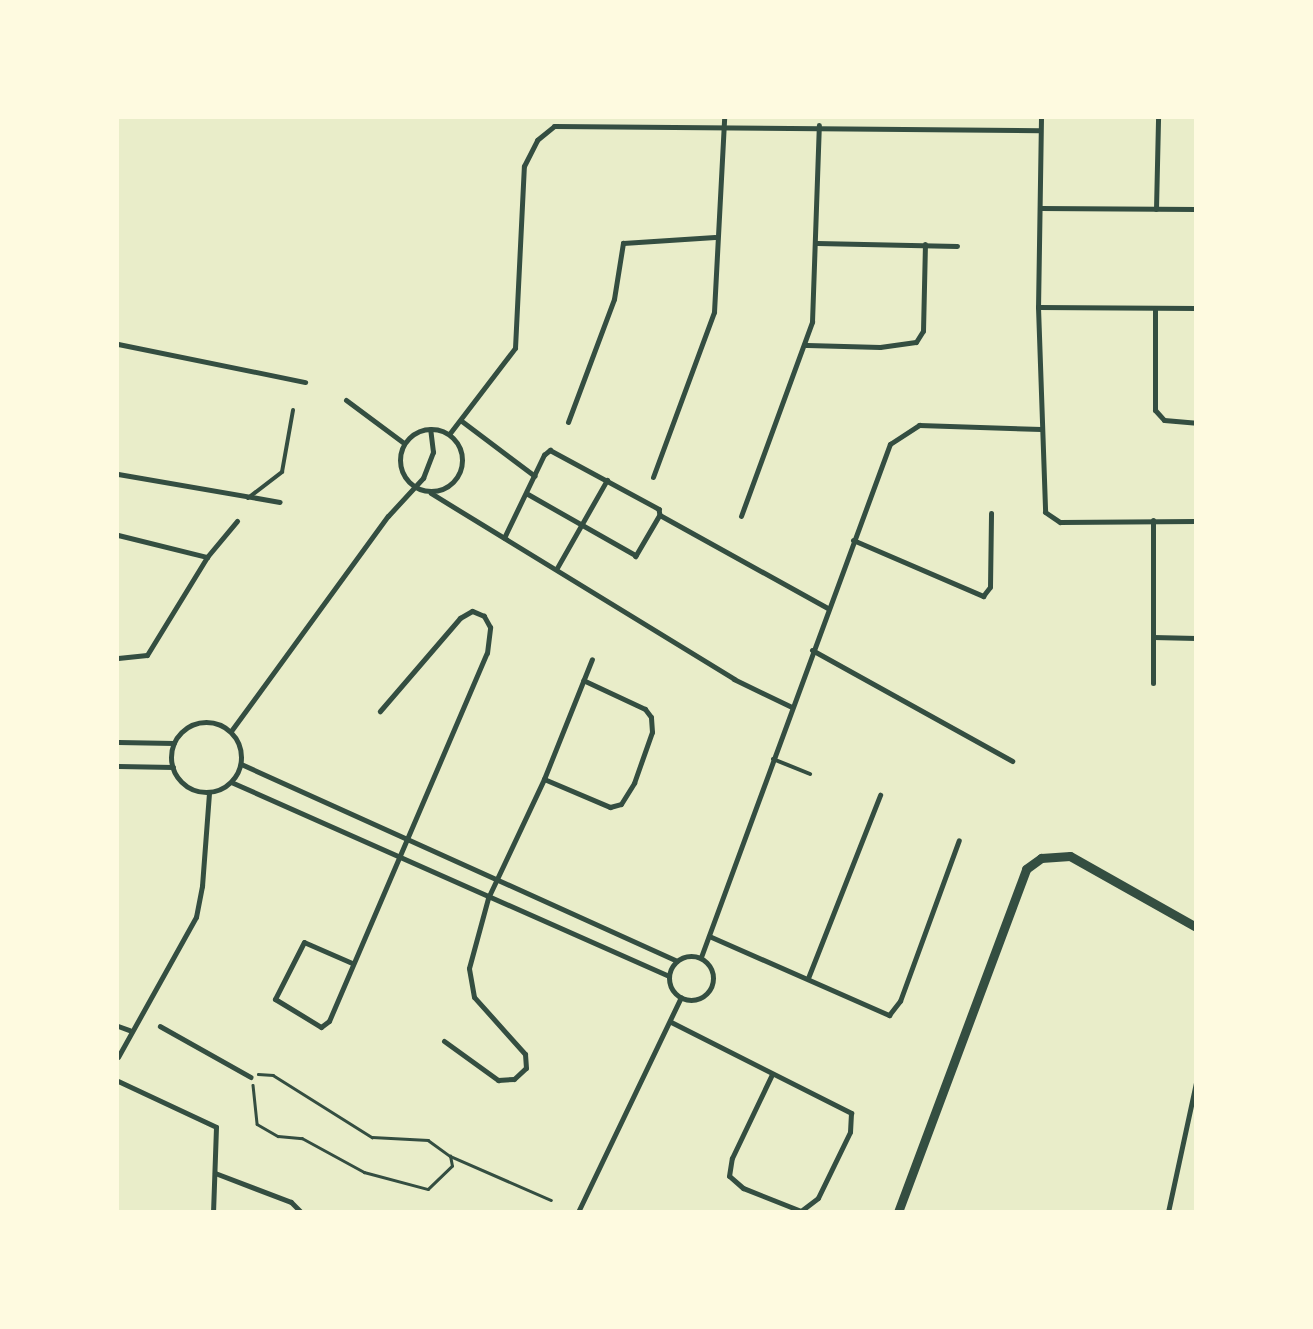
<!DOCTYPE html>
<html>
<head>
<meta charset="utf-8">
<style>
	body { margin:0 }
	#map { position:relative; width:1313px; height:1329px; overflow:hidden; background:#e9edc9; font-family:"Alegreya Sans",sans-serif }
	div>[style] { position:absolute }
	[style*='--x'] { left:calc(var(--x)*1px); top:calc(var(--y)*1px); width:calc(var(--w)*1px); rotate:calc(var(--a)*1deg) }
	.path>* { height:2.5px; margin:-1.25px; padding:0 1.25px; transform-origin:1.25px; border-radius:1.25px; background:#344e41 }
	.service>* { height:4px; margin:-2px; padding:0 2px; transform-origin:2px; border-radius:2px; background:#344e41 }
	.pedestrian>* { height:4.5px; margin:-2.25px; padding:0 2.25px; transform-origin:2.25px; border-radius:2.25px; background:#344e41 }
	.minor>* { height:5px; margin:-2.5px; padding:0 2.5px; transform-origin:2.5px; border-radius:2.5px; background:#344e41 }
	.minor>.ring { margin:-2.5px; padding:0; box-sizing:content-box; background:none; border:5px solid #344e41; border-radius:50% }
	.tertiary>* { height:9px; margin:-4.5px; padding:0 4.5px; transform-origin:4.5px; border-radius:4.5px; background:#344e41 }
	span { translate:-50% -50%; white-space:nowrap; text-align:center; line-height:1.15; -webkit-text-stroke:4px #fefae0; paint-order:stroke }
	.frame { position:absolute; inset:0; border:119px solid #fefae0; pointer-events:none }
</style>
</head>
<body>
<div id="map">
	<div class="path">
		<i style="--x:258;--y:1074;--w:15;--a:4"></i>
		<i style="--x:273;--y:1075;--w:117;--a:32.1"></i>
		<i style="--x:372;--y:1137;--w:56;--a:3.1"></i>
		<i style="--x:428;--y:1140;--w:27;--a:36"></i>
		<i style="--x:450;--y:1156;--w:110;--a:23.5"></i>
		<i style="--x:253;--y:1085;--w:39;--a:84"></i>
		<i style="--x:257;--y:1124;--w:24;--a:30"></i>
		<i style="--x:278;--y:1136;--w:24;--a:5"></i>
		<i style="--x:302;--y:1138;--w:71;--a:28.7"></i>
		<i style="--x:364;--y:1172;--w:66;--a:14.9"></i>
		<i style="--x:428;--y:1189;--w:33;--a:-44"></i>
		<i style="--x:452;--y:1166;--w:10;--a:-101"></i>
	</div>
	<div class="service">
		<i style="--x:248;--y:498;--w:43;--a:-37.4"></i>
		<i style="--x:282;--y:472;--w:63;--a:-79.9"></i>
		<i style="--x:773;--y:759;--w:40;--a:22"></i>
	</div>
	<div class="pedestrian">
		<i style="--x:462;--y:421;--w:91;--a:37"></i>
		<i style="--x:431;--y:493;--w:356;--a:31.5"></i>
		<i style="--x:734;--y:679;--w:64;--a:25.8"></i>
		<i style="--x:660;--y:515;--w:192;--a:29"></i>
		<i style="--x:504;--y:538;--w:92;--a:-64.3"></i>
		<i style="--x:544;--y:455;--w:8;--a:-40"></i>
		<i style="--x:550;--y:450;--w:124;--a:28.4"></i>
		<i style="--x:659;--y:509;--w:6;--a:81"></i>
		<i style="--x:660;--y:515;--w:48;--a:120.3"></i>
		<i style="--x:636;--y:556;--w:125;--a:-150.4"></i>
		<i style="--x:557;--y:568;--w:101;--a:-60.4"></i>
		<i style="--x:160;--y:1026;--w:104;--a:29.3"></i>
	</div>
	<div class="minor">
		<i style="--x:1041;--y:118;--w:189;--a:90.9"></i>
		<i style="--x:1038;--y:307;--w:205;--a:88"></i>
		<i style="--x:1045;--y:512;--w:18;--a:34"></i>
		<i style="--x:1060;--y:522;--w:136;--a:-0.4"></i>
		<i style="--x:1040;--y:208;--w:156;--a:0.4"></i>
		<i style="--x:1156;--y:209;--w:91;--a:-88.7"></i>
		<i style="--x:817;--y:243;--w:140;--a:1.2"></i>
		<i style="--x:1038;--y:307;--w:158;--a:0.4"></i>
		<i style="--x:1155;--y:308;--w:102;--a:90"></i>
		<i style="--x:1155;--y:410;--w:13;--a:48"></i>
		<i style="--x:1164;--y:420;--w:32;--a:5"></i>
		<i style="--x:118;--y:344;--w:191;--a:11.5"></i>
		<i style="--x:807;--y:345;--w:73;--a:1.6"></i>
		<i style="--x:880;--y:347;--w:36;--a:-8"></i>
		<i style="--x:916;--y:342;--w:13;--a:-58"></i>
		<i style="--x:923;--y:331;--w:87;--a:-88.7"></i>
		<i style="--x:346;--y:400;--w:72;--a:36.6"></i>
		<i style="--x:568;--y:422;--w:131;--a:-69.5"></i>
		<i style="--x:614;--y:299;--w:57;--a:-80.9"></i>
		<i style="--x:623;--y:243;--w:92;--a:-3.7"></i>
		<i class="ring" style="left:400px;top:429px;width:57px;height:57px"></i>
		<i style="--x:450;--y:433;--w:107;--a:-52.6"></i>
		<i style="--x:515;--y:348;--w:182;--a:-87.2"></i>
		<i style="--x:524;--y:166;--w:29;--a:-63"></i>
		<i style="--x:537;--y:140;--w:22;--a:-39"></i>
		<i style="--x:554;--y:126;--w:486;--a:0.5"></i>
		<i style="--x:118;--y:474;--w:164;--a:9.8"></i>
		<i style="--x:653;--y:477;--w:176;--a:-69.7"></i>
		<i style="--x:714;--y:312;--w:194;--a:-87"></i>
		<i style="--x:741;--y:516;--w:207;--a:-69.9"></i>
		<i style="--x:812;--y:322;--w:197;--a:-88"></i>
		<i style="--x:118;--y:535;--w:92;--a:13.9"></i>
		<i style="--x:853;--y:540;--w:142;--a:23.3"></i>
		<i style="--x:983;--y:596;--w:11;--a:-52"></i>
		<i style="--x:990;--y:587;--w:74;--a:-89.2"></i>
		<i style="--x:1153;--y:637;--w:43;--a:1.3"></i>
		<i style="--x:812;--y:650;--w:229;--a:29"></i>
		<i style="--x:118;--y:658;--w:29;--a:-6"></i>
		<i style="--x:147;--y:655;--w:115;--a:-58.5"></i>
		<i style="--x:207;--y:557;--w:47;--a:-50.2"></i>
		<i style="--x:1153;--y:683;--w:163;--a:-90"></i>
		<i class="ring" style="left:171px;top:722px;width:65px;height:65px"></i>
		<i style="--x:231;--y:731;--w:266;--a:-53.9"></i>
		<i style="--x:388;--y:516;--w:52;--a:-47.4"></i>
		<i style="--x:423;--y:478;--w:28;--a:-69"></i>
		<i style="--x:433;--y:452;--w:23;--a:-97"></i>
		<i style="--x:118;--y:742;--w:56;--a:1"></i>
		<i style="--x:241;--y:764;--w:478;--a:24.3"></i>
		<i style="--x:118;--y:766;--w:55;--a:1"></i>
		<i style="--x:544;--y:779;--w:72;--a:23"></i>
		<i style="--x:610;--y:807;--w:11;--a:-15"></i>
		<i style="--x:621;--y:804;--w:25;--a:-58"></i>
		<i style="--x:634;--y:783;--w:54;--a:-70.6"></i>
		<i style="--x:652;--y:732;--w:15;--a:-94"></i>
		<i style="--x:651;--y:717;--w:10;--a:-127"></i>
		<i style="--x:645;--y:709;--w:68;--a:-154.9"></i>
		<i style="--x:231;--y:782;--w:479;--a:23.9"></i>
		<i style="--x:709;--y:936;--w:197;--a:23.7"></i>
		<i style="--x:889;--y:1015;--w:18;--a:-52"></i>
		<i style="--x:900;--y:1001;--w:171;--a:-69.9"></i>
		<i class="ring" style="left:669px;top:956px;width:39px;height:39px"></i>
		<i style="--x:701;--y:957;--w:547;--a:-69.78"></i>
		<i style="--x:890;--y:444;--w:35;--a:-33"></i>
		<i style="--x:919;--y:425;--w:122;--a:1.9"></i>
		<i style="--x:352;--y:963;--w:52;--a:-156.4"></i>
		<i style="--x:304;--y:942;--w:64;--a:117"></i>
		<i style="--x:275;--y:999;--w:54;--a:31.3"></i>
		<i style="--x:321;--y:1027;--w:10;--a:-37"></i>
		<i style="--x:329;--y:1021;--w:400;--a:-66.8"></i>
		<i style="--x:487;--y:653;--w:26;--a:-83"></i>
		<i style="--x:490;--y:627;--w:13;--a:-119"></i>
		<i style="--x:484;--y:616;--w:13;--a:-157"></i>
		<i style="--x:472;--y:611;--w:14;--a:150"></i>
		<i style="--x:460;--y:618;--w:123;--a:130.7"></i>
		<i style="--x:808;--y:978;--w:197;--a:-68.5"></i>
		<i style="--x:671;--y:1022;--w:202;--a:26.8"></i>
		<i style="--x:851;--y:1113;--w:19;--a:93"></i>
		<i style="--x:850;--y:1132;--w:73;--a:115.9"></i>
		<i style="--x:818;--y:1198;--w:21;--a:143"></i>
		<i style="--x:801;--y:1211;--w:62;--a:-158.4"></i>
		<i style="--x:743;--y:1188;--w:18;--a:-139"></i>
		<i style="--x:729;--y:1176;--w:18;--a:-81"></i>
		<i style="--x:732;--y:1158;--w:93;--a:-64.5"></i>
		<i style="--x:118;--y:1026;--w:12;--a:20"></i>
		<i style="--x:444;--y:1041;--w:67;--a:35.8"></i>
		<i style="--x:498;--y:1080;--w:16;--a:-4"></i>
		<i style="--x:514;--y:1079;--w:16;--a:-43"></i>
		<i style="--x:526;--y:1068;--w:14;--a:-94"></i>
		<i style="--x:525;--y:1054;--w:76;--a:-131.8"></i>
		<i style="--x:474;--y:997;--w:29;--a:-100"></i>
		<i style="--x:469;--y:968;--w:73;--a:-74.8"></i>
		<i style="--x:488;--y:898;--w:132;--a:-64.8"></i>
		<i style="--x:544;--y:779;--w:129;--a:-68.2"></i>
		<i style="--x:118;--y:1057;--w:160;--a:-60.9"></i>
		<i style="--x:196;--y:917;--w:32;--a:-79"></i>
		<i style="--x:202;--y:886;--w:94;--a:-85.7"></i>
		<i style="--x:118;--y:1081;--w:108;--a:25.1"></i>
		<i style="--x:216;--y:1127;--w:85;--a:92"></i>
		<i style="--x:215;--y:1173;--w:81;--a:20.9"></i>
		<i style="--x:291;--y:1202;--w:14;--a:45"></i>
		<i style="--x:578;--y:1212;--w:238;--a:-64.4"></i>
		<i style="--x:1168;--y:1212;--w:132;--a:-77.8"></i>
	</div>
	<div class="tertiary">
		<i style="--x:898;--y:1212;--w:366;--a:-69.5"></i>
		<i style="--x:1026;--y:869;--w:19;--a:-36"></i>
		<i style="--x:1041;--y:858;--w:29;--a:-4"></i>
		<i style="--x:1070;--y:856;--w:145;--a:29.4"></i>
	</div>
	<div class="frame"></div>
</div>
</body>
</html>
